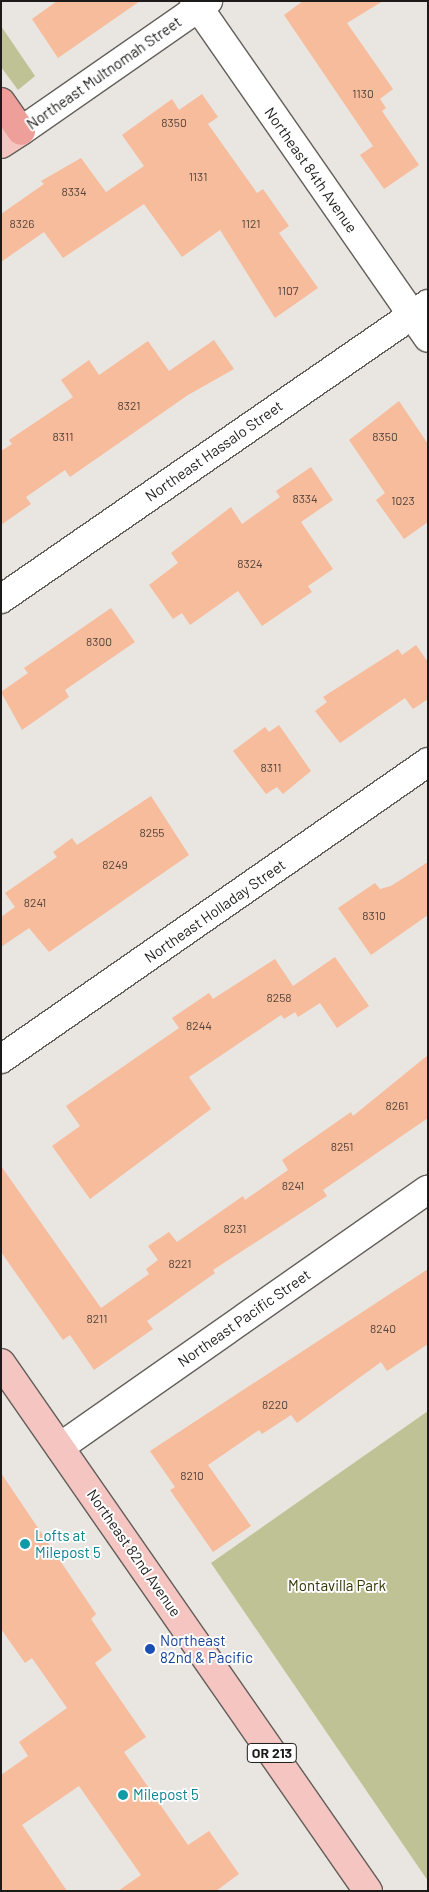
<!DOCTYPE html>
<html>
<head>
<meta charset="utf-8">
<style>
	body { margin:0 }
	#map { position:relative; width:429px; height:1892px; overflow:hidden; background:#e9e5e0; font-family:Barlow,sans-serif }
	div>[style] { position:absolute }
	[style*='--x'] { left:calc(var(--x)*1px); top:calc(var(--y)*1px); width:calc(var(--w)*1px); rotate:calc(var(--a)*1deg) }
	.green>* { inset:0; background:#bfc294 }
	.building>* { inset:0; background:#f7bc9c }
	.roads { filter:drop-shadow(1px 0 #635f5a) drop-shadow(-1px 0 #635f5a) drop-shadow(0 1px #635f5a) drop-shadow(0 -1px #635f5a) }
	.minor>* { height:28px; margin:-14px; padding:0 14px; transform-origin:14px; border-radius:14px; background:#fff }
	.primary>* { height:28px; margin:-14px; padding:0 14px; transform-origin:14px; border-radius:14px; background:#f5c5c2 }
	.motorway>* { height:28px; margin:-14px; padding:0 14px; transform-origin:14px; border-radius:14px; background:#ef9f99 }
	.dots>* { width:14px; height:14px; translate:-50% -50%; box-sizing:border-box; border:2px solid #fff; border-radius:50% }
	span { translate:-50% -50%; white-space:nowrap; text-align:center; line-height:1.15; -webkit-text-stroke:4px #fff; paint-order:stroke }
	.number-label { font-size:12px; color:#53433a }
	.number-label span { -webkit-text-stroke-width:0 }
	.shield-label span { padding:1px 4px; background:#fff; border:1px solid; border-radius:4px; -webkit-text-stroke-width:0 }
	.shield-label { font-size:14px; color:#1c1b19; font-weight:700 }
	.street-label { font-size:15px; color:#1c1b19 }
	.culture-label { font-size:15px; color:#0d838f }
	.left { translate:0 -50%; text-align:left }
	.park-label { font-size:15px; color:#333503 }
	.transit-label { font-size:15px; color:#164399 }
	.frame { position:absolute; inset:0; border:2px solid #1c1b19; pointer-events:none }
</style>
</head>
<body>
<div id="map">
	<div class="green">
		<i style="clip-path:polygon(1px 26px,35px 76px,18px 90px,1px 67px)"></i>
		<i style="clip-path:polygon(428px 1411px,428px 1881px,211px 1563px)"></i>
	</div>
	<div class="building">
		<i style="clip-path:polygon(57px 1px,140px 1px,58px 58px,32px 19px)"></i>
		<i style="clip-path:polygon(303px 1px,383px 1px,347px 23px,393px 89px,380px 99px,386px 108px,382px 111px,419px 165px,384px 189px,360px 155px,373px 146px,284px 15px)"></i>
		<i style="clip-path:polygon(202px 94px,218px 117px,208px 124px,257px 193px,263px 189px,289px 226px,279px 233px,318px 288px,275px 318px,220px 230px,182px 257px,144px 204px,63px 258px,44px 232px,1px 262px,1px 214px,44px 184px,41px 181px,81px 158px,106px 192px,144px 166px,122px 135px,172px 99px,179px 110px)"></i>
		<i style="clip-path:polygon(214px 340px,234px 369px,188px 395px,70px 477px,65px 470px,26px 497px,31px 504px,1px 525px,1px 451px,12px 444px,9px 440px,73px 397px,61px 380px,89px 360px,99px 375px,148px 341px,169px 371px)"></i>
		<i style="clip-path:polygon(399px 401px,428px 444px,428px 522px,404px 539px,376px 500px,385px 493px,349px 440px)"></i>
		<i style="clip-path:polygon(311px 467px,333px 500px,301px 522px,333px 569px,308px 586px,312px 592px,262px 626px,238px 591px,190px 625px,182px 613px,173px 619px,149px 585px,178px 563px,171px 553px,231px 507px,242px 524px,280px 497px,276px 491px)"></i>
		<i style="clip-path:polygon(111px 608px,135px 642px,65px 690px,69px 697px,22px 730px,1px 692px,28px 673px,24px 668px)"></i>
		<i style="clip-path:polygon(416px 645px,428px 662px,428px 699px,413px 709px,405px 698px,340px 743px,315px 711px,327px 702px,323px 697px,398px 649px,402px 655px)"></i>
		<i style="clip-path:polygon(279px 725px,311px 771px,283px 794px,277px 787px,266px 794px,233px 751px,265px 727px,269px 732px)"></i>
		<i style="clip-path:polygon(151px 796px,189px 855px,49px 952px,29px 928px,1px 947px,1px 917px,15px 907px,5px 893px,57px 857px,53px 852px,72px 838px,77px 845px)"></i>
		<i style="clip-path:polygon(428px 862px,428px 915px,371px 955px,338px 908px,375px 883px,380px 889px,391px 886px)"></i>
		<i style="clip-path:polygon(335px 957px,369px 1006px,337px 1028px,320px 1003px,298px 1017px,295px 1012px,284px 1019px,281px 1015px,189px 1077px,211px 1109px,90px 1199px,52px 1146px,80px 1126px,66px 1106px,179px 1028px,172px 1018px,209px 993px,213px 999px,275px 959px,293px 986px)"></i>
		<i style="clip-path:polygon(428px 1055px,428px 1118px,323px 1190px,327px 1196px,213px 1270px,215px 1273px,147px 1321px,153px 1329px,94px 1370px,70px 1335px,63px 1340px,1px 1252px,1px 1166px,101px 1308px,149px 1274px,146px 1269px,158px 1260px,148px 1246px,169px 1232px,177px 1242px,243px 1196px,245px 1200px,288px 1170px,282px 1160px,351px 1112px,353px 1116px)"></i>
		<i style="clip-path:polygon(428px 1269px,428px 1344px,387px 1371px,381px 1362px,297px 1423px,291px 1415px,262px 1434px,259px 1430px,208px 1465px,251px 1526px,213px 1552px,170px 1490px,175px 1487px,150px 1451px)"></i>
		<i style="clip-path:polygon(1px 1473px,96px 1614px,91px 1619px,112px 1650px,95px 1663px,146px 1737px,124px 1752px,188px 1845px,209px 1831px,239px 1874px,216px 1891px,118px 1891px,141px 1875px,79px 1786px,22px 1825px,67px 1891px,1px 1891px,1px 1775px,28px 1756px,19px 1742px,67px 1708px,32px 1658px,25px 1663px,1px 1629px)"></i>
	</div>
	<div class="roads">
		<div class="minor">
			<i style="--x:194;--y:1;--w:410;--a:55.2"></i>
			<i style="--x:21;--y:131;--w:228;--a:-34.8"></i>
			<i style="--x:1;--y:599;--w:519;--a:-34.64"></i>
			<i style="--x:1;--y:1059;--w:520;--a:-34.82"></i>
			<i style="--x:60;--y:1447;--w:449;--a:-35"></i>
		</div>
		<div class="primary">
			<i style="--x:1;--y:144;--w:24;--a:-33"></i>
			<i style="--x:1;--y:1363;--w:643;--a:55.2"></i>
		</div>
		<div class="motorway">
			<i style="--x:1;--y:102;--w:35;--a:55"></i>
		</div>
	</div>
	<div class="dots">
		<i style="left:25px;top:1544px;background:#0f9aa8"></i>
		<i style="left:150px;top:1649px;background:#1a4fb4"></i>
		<i style="left:123px;top:1795px;background:#0f9aa8"></i>
	</div>
	<div class="number-label">
		<span style="left:363px;top:94px">1130</span>
		<span style="left:174px;top:123px">8350</span>
		<span style="left:198px;top:177px">1131</span>
		<span style="left:74px;top:192px">8334</span>
		<span style="left:22px;top:224px">8326</span>
		<span style="left:251px;top:224px">1121</span>
		<span style="left:288px;top:291px">1107</span>
		<span style="left:129px;top:406px">8321</span>
		<span style="left:63px;top:437px">8311</span>
		<span style="left:385px;top:437px">8350</span>
		<span style="left:305px;top:499px">8334</span>
		<span style="left:403px;top:501px">1023</span>
		<span style="left:250px;top:564px">8324</span>
		<span style="left:99px;top:642px">8300</span>
		<span style="left:271px;top:768px">8311</span>
		<span style="left:152px;top:833px">8255</span>
		<span style="left:115px;top:865px">8249</span>
		<span style="left:35px;top:903px">8241</span>
		<span style="left:374px;top:916px">8310</span>
		<span style="left:279px;top:998px">8258</span>
		<span style="left:199px;top:1026px">8244</span>
		<span style="left:397px;top:1106px">8261</span>
		<span style="left:342px;top:1147px">8251</span>
		<span style="left:293px;top:1186px">8241</span>
		<span style="left:235px;top:1229px">8231</span>
		<span style="left:180px;top:1264px">8221</span>
		<span style="left:97px;top:1319px">8211</span>
		<span style="left:383px;top:1329px">8240</span>
		<span style="left:275px;top:1405px">8220</span>
		<span style="left:192px;top:1476px">8210</span>
	</div>
	<div class="shield-label">
		<span style="left:272px;top:1753px">OR 213</span>
	</div>
	<div class="street-label">
		<span style="left:104px;top:73px;rotate:-35deg">Northeast Multnomah Street</span>
		<span style="left:311px;top:170px;rotate:55deg">Northeast 84th Avenue</span>
		<span style="left:214px;top:451px;rotate:-35deg">Northeast Hassalo Street</span>
		<span style="left:215px;top:911px;rotate:-35deg">Northeast Holladay Street</span>
		<span style="left:244px;top:1318px;rotate:-35deg">Northeast Pacific Street</span>
		<span style="left:134px;top:1553px;rotate:55deg">Northeast 82nd Avenue</span>
	</div>
	<div class="culture-label">
		<span class="left" style="left:35px;top:1544px">Lofts at<br>Milepost 5</span>
		<span class="left" style="left:133px;top:1795px">Milepost 5</span>
	</div>
	<div class="park-label">
		<span style="left:337px;top:1586px">Montavilla Park</span>
	</div>
	<div class="transit-label">
		<span class="left" style="left:160px;top:1649px">Northeast<br>82nd &amp; Pacific</span>
	</div>
	<div class="frame"></div>
</div>
</body>
</html>
